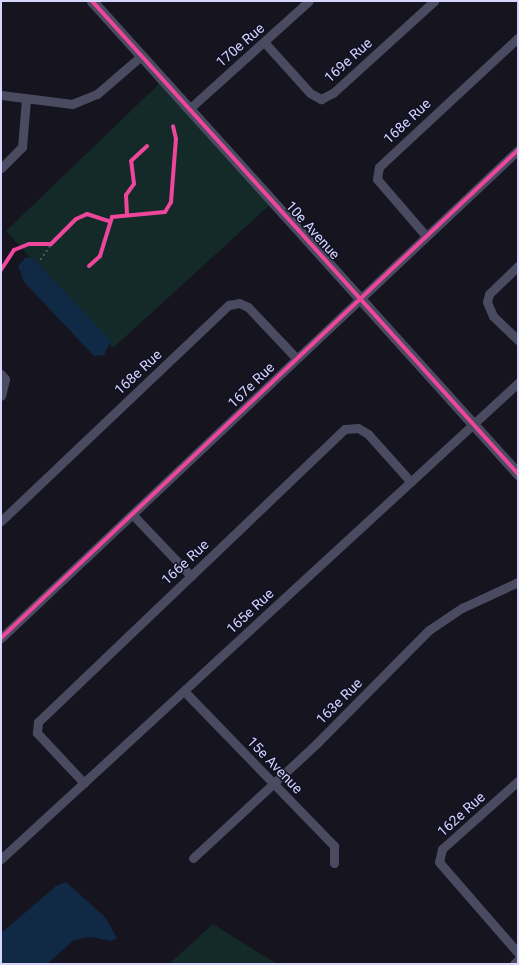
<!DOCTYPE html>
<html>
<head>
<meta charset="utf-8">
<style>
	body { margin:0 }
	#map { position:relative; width:519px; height:965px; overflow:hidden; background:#15141f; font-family:Roboto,sans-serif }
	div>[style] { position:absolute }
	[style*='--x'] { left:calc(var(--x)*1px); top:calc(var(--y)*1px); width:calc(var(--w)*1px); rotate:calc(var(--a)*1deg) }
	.green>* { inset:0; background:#132a29 }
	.water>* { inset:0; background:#102944 }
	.path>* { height:1.5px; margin-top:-0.75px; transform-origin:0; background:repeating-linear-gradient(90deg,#4b5b65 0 2px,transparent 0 5px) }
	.minor>* { height:9px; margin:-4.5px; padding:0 4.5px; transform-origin:4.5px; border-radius:4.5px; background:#4a4b60 }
	.tertiary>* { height:11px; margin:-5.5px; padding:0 5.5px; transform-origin:5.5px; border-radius:5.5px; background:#4a4b60 }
	.cycleway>* { height:4px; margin:-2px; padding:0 2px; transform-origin:2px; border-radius:2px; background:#ed469a }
	span { translate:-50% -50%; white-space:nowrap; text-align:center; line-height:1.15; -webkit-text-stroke:3px #111024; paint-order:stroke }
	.street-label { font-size:14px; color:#d5d5fd }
	.frame { position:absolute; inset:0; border:2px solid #d5d5fd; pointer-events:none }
</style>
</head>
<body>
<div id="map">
	<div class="green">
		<i style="clip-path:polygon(163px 80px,273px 202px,113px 348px,6px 231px)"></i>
		<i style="clip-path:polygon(213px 924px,277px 964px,169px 964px)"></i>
	</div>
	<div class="water">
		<i style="clip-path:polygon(26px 257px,34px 259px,111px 341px,104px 355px,94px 356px,24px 282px,18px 266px)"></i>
		<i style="clip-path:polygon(66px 882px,105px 917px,117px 938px,111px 941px,91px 937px,74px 940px,47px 964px,1px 964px,1px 933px,56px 886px)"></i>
	</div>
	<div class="path">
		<i style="--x:40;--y:260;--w:19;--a:-55"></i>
	</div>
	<div class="minor">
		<i style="--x:265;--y:43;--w:67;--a:48"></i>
		<i style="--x:310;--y:93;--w:13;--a:29"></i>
		<i style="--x:321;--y:99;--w:13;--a:-27"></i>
		<i style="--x:333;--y:93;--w:137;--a:-42.3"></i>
		<i style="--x:1;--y:95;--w:72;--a:7.2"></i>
		<i style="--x:72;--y:104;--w:27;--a:-22"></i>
		<i style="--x:97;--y:94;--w:58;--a:-40.8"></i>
		<i style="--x:189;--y:109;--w:161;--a:-42"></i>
		<i style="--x:1;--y:168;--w:30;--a:-45"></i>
		<i style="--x:22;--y:147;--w:48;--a:-85.2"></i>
		<i style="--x:426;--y:236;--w:75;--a:-130.7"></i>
		<i style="--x:377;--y:179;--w:12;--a:-81"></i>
		<i style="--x:379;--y:167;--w:190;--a:-42.9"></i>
		<i style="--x:518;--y:266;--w:40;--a:136"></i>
		<i style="--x:489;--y:294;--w:8;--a:104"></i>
		<i style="--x:487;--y:302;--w:15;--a:67"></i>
		<i style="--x:493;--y:316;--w:35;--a:44"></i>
		<i style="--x:1;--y:374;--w:6;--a:51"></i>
		<i style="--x:5;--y:379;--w:17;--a:103"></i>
		<i style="--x:133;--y:515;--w:84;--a:46.4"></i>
		<i style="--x:1;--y:521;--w:314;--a:-43.5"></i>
		<i style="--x:229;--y:305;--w:10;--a:-11"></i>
		<i style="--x:239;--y:303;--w:10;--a:24"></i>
		<i style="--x:248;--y:307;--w:70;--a:46.7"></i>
		<i style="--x:1;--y:638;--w:711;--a:-43.35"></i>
		<i style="--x:184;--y:691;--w:216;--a:45.9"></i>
		<i style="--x:334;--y:846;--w:17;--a:90"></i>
		<i style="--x:518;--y:781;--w:102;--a:138.2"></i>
		<i style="--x:442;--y:849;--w:13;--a:103"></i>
		<i style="--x:439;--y:862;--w:121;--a:49"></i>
		<i style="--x:84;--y:783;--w:69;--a:-133.2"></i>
		<i style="--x:37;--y:733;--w:11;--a:-85"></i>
		<i style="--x:38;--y:722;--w:424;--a:-43.7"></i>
		<i style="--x:345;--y:429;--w:13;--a:-4"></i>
		<i style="--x:358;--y:428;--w:12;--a:31"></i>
		<i style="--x:368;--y:434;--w:64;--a:48.1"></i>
		<i style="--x:193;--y:858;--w:169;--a:-42.8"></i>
		<i style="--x:317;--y:743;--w:159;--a:-45.3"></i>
		<i style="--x:429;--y:630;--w:40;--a:-34"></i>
		<i style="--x:462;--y:608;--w:62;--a:-24.9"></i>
		<i style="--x:1;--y:859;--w:703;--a:-42.64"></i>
		<i style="--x:514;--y:964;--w:6;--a:-45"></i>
	</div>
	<div class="tertiary">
		<i style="--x:92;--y:1;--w:637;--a:47.99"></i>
	</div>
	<div class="cycleway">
		<i style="--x:92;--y:1;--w:637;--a:47.99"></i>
		<i style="--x:127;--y:214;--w:19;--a:-93"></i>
		<i style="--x:126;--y:195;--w:14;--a:-54"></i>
		<i style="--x:134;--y:184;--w:23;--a:-97"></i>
		<i style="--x:131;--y:161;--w:22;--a:-43"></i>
		<i style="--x:89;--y:266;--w:15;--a:-42"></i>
		<i style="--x:100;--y:256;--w:41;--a:-72.9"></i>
		<i style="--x:112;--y:217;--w:53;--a:-5.4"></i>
		<i style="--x:165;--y:212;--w:12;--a:-59"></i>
		<i style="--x:171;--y:202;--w:63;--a:-85.5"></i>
		<i style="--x:176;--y:139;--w:13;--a:-103"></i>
		<i style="--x:1;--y:270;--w:24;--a:-57"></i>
		<i style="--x:14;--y:250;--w:16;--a:-22"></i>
		<i style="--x:29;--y:244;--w:22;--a:0"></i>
		<i style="--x:51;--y:244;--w:35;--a:-45"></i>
		<i style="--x:76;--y:219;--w:12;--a:-24"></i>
		<i style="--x:87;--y:214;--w:23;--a:18"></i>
		<i style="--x:1;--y:638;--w:711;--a:-43.35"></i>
	</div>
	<div class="street-label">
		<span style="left:240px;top:45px;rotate:-41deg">170e Rue</span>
		<span style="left:348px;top:60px;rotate:-42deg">169e Rue</span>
		<span style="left:407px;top:121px;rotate:-43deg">168e Rue</span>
		<span style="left:313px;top:230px;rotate:48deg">10e Avenue</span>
		<span style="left:138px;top:372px;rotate:-43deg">168e Rue</span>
		<span style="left:251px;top:385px;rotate:-44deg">167e Rue</span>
		<span style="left:185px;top:562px;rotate:-43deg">166e Rue</span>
		<span style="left:250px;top:611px;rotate:-43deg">165e Rue</span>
		<span style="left:339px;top:701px;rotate:-45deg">163e Rue</span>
		<span style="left:275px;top:765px;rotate:46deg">15e Avenue</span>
		<span style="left:461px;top:814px;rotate:-42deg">162e Rue</span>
	</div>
	<div class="frame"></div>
</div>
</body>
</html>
